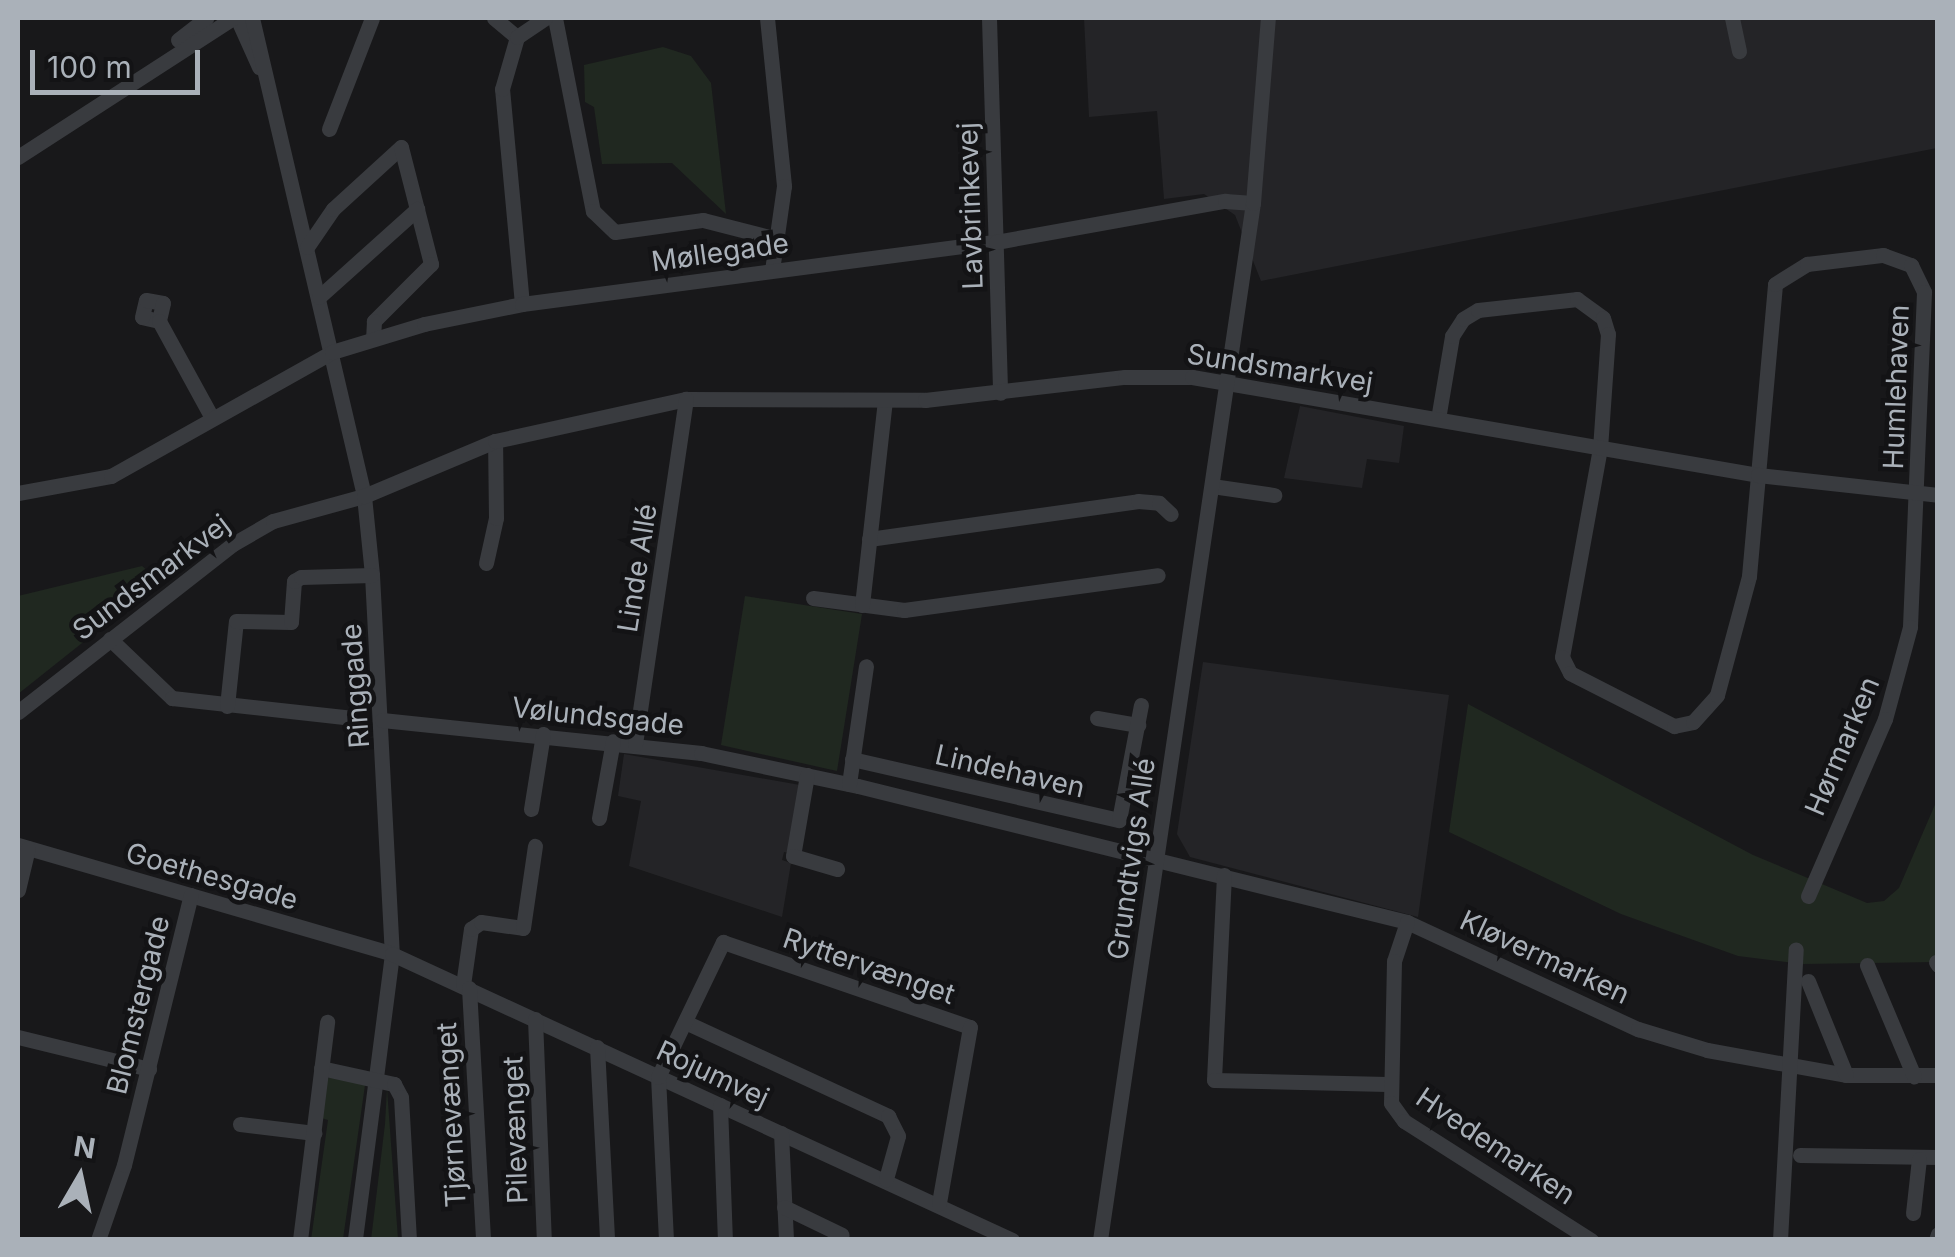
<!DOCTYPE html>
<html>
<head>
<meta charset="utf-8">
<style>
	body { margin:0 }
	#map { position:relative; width:1955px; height:1257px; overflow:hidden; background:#18181a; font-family:Inter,sans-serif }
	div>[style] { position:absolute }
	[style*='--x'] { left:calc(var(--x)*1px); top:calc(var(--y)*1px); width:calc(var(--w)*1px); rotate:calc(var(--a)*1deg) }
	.built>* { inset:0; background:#242427 }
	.green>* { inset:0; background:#202820 }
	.minor>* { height:15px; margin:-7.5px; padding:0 7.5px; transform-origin:7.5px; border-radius:7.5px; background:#393b3f }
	span { translate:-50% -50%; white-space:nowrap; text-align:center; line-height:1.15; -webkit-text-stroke:9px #131315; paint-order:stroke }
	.street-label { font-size:28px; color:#aab1b9 }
	.frame { position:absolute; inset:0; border:20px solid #aab1b9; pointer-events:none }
	.north { position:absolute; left:30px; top:1127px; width:100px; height:100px; -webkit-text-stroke:8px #131315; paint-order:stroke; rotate:9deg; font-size:28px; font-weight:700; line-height:40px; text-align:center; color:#aab1b9 }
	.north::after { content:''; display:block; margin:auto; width:35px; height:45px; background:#aab1b9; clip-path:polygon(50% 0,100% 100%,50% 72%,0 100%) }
	.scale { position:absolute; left:30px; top:50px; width:170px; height:45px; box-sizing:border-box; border:5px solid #aab1b9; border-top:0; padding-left:12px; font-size:30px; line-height:35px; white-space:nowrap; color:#aab1b9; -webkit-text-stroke:8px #131315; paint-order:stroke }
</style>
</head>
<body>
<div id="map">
	<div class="built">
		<i style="clip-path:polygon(1084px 18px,1937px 18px,1937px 148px,1261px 281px,1235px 215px,1204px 194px,1164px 199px,1157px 111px,1089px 117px)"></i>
		<i style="clip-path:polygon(1300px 406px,1404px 426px,1399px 463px,1367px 459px,1362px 488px,1284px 478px)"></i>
		<i style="clip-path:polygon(1203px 662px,1449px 695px,1418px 917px,1190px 857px,1177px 834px)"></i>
		<i style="clip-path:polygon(624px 754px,800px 785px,790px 853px,784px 852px,782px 860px,791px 863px,782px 917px,629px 866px,641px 801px,618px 796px)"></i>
	</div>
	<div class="green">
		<i style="clip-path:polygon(663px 47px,691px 56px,711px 83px,726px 214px,672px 163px,602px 164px,594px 107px,585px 102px,584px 65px)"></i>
		<i style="clip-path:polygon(142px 566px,160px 581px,18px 694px,18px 596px)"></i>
		<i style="clip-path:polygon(745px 596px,862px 614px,837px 771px,721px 745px)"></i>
		<i style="clip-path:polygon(1468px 704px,1753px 855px,1867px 903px,1884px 901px,1899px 888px,1937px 800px,1937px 962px,1803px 964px,1738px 956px,1621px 914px,1449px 832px)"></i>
		<i style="clip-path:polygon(334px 1076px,365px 1085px,343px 1239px,311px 1240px,328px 1120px,318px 1117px,324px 1080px)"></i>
		<i style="clip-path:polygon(387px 1089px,398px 1239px,371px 1240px,385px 1124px)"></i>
	</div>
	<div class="minor">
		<i style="--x:237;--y:18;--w:54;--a:65.8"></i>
		<i style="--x:252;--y:18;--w:491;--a:76.8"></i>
		<i style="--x:364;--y:496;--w:79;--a:84.2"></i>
		<i style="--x:372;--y:575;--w:380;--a:87"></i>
		<i style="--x:392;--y:954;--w:288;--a:97.4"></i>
		<i style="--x:494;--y:18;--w:30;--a:40"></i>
		<i style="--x:555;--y:18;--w:197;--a:78.9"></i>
		<i style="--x:593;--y:211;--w:30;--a:44"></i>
		<i style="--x:615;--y:232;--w:89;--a:-7.8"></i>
		<i style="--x:703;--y:220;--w:72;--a:14.4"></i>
		<i style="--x:767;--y:18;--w:169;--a:84.2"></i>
		<i style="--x:784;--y:186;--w:85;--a:98.1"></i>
		<i style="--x:989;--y:18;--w:375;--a:88.3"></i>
		<i style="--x:1732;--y:18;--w:34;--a:78"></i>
		<i style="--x:178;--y:40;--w:36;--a:-38"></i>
		<i style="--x:329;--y:129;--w:119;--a:-68.8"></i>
		<i style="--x:18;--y:157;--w:256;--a:-32.9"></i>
		<i style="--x:307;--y:247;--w:46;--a:-55.6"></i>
		<i style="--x:333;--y:209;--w:92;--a:-42.4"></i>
		<i style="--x:401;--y:147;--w:121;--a:75.6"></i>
		<i style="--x:431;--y:264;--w:81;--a:135"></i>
		<i style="--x:374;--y:321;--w:18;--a:93"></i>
		<i style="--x:319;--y:297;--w:132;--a:-41.9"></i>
		<i style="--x:522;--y:304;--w:216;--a:-95.3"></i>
		<i style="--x:502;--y:89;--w:54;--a:-73.9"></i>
		<i style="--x:517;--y:37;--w:34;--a:-34"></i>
		<i style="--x:159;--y:321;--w:17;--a:-167"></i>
		<i style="--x:142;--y:317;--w:17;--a:-77"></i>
		<i style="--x:146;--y:300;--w:17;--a:10"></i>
		<i style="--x:163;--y:303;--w:18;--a:103"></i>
		<i style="--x:159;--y:321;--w:111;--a:61.3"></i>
		<i style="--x:1438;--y:419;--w:84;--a:-80.4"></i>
		<i style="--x:1452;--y:336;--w:20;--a:-57"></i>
		<i style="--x:1463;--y:319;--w:17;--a:-31"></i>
		<i style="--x:1478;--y:310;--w:100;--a:-6.3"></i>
		<i style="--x:1577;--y:299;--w:32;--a:36"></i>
		<i style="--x:1603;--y:318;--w:17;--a:73"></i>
		<i style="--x:1608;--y:334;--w:114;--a:94"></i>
		<i style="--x:1600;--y:448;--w:212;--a:100.3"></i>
		<i style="--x:1562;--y:657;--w:18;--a:63"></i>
		<i style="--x:1570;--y:673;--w:117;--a:27"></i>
		<i style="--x:1674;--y:726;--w:19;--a:-12"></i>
		<i style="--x:1693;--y:722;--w:36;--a:-48"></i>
		<i style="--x:1717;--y:695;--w:123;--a:-74.9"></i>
		<i style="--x:1749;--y:576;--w:293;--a:-84.9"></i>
		<i style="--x:1775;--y:284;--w:38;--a:-32"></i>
		<i style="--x:1807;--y:264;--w:77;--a:-6.8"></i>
		<i style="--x:1883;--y:255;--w:30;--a:20"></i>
		<i style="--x:1911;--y:265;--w:30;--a:64"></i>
		<i style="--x:1924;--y:292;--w:335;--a:92.4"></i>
		<i style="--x:1910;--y:627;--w:95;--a:105.2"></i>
		<i style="--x:1885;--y:719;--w:193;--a:113.5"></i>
		<i style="--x:1212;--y:486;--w:63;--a:8.3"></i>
		<i style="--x:18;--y:493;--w:95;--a:-10.4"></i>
		<i style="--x:111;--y:476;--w:253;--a:-29.3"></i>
		<i style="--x:332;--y:352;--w:96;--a:-16.9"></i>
		<i style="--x:424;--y:324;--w:100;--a:-11.5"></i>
		<i style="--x:522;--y:304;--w:478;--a:-7.5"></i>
		<i style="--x:996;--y:242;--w:233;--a:-10.2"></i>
		<i style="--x:1225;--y:201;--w:28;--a:4"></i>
		<i style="--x:869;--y:539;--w:272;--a:-8"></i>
		<i style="--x:1138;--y:501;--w:21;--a:5"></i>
		<i style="--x:1159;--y:503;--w:16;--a:43"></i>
		<i style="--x:486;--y:563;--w:46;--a:-77.5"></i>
		<i style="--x:496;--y:518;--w:77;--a:-90.7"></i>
		<i style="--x:813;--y:598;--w:92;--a:7.5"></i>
		<i style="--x:904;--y:610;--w:256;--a:-7.8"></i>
		<i style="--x:862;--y:605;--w:205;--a:-83.6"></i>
		<i style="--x:110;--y:639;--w:86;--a:43.6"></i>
		<i style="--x:172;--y:698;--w:182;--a:6.3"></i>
		<i style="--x:227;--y:706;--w:85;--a:-84"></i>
		<i style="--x:236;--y:621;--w:55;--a:1"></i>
		<i style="--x:291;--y:622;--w:41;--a:-85.8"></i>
		<i style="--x:294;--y:581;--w:8;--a:-30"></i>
		<i style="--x:301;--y:577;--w:71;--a:-1.6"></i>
		<i style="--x:18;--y:712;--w:273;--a:-38"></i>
		<i style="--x:233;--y:544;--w:46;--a:-29.9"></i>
		<i style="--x:273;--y:521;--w:94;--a:-15.4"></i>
		<i style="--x:364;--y:496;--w:142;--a:-22.8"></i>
		<i style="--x:495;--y:441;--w:196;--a:-12.4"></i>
		<i style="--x:686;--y:399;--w:239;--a:0.2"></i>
		<i style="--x:925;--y:400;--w:201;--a:-6.6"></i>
		<i style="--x:1125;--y:377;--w:67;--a:0"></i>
		<i style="--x:1192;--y:377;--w:574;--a:9.82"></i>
		<i style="--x:1758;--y:475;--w:181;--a:6.3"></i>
		<i style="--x:1097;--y:718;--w:42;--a:9.7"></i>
		<i style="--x:382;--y:720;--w:321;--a:5.9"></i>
		<i style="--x:701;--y:753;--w:160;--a:11.9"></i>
		<i style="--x:858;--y:786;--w:566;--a:13.91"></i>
		<i style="--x:1407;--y:922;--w:255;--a:24.9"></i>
		<i style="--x:1638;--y:1029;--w:72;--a:16.9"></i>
		<i style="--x:1707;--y:1050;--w:141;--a:10.2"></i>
		<i style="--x:1846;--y:1075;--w:92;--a:0"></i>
		<i style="--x:635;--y:744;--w:349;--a:-81.6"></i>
		<i style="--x:852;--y:759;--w:274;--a:12.9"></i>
		<i style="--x:1119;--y:820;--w:117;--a:-79.2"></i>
		<i style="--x:807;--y:775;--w:82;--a:99.8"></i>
		<i style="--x:793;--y:856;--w:46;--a:16.5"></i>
		<i style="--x:849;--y:784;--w:119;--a:-81.8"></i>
		<i style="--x:531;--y:809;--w:76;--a:-80.9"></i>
		<i style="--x:599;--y:818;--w:78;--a:-79.7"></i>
		<i style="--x:18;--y:845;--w:390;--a:16.2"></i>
		<i style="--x:392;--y:954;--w:683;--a:24.76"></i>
		<i style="--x:1224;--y:875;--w:205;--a:92.8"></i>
		<i style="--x:1214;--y:1080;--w:173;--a:1.3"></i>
		<i style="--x:18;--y:890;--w:43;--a:-76.6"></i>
		<i style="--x:1407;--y:922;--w:41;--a:108.4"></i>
		<i style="--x:1394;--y:961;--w:142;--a:91.2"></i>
		<i style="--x:1391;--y:1103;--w:22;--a:54"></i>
		<i style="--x:1404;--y:1121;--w:222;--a:32.5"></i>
		<i style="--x:1936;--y:962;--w:4;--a:56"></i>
		<i style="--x:1867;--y:965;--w:121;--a:67.1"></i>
		<i style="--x:1808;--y:981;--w:101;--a:68"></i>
		<i style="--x:463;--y:985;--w:57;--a:-81.9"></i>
		<i style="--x:471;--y:929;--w:12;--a:-35"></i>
		<i style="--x:481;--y:922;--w:42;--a:8.1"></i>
		<i style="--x:523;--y:928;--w:83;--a:-81.7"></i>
		<i style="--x:469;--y:988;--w:252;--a:86.8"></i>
		<i style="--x:535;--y:1019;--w:221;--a:87.7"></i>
		<i style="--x:685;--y:1022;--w:224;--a:24.8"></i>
		<i style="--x:888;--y:1116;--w:22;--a:63"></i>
		<i style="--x:898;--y:1136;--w:45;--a:105.6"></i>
		<i style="--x:18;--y:1037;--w:135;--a:13.7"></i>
		<i style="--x:597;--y:1047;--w:193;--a:87"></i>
		<i style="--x:321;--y:1068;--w:75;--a:12.4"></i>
		<i style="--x:394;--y:1084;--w:15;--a:62"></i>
		<i style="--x:401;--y:1097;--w:143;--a:86.8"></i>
		<i style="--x:720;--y:1105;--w:135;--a:87.9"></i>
		<i style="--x:240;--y:1124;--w:75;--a:6.9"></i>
		<i style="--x:781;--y:1133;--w:107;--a:87.3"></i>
		<i style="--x:1800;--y:1155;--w:138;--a:0.8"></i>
		<i style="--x:784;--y:1207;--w:64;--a:25.8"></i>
		<i style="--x:1913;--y:1213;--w:54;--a:-83.7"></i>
		<i style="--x:98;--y:1240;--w:79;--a:-70.9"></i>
		<i style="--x:124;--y:1165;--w:278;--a:-76.1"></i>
		<i style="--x:300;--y:1240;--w:220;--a:-82.9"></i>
		<i style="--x:666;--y:1240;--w:163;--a:-92.8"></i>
		<i style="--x:658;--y:1077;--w:150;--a:-64.3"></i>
		<i style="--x:723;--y:942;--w:261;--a:19"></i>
		<i style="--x:970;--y:1027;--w:179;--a:100"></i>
		<i style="--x:1100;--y:1240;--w:1048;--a:-81.61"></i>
		<i style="--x:1253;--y:203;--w:186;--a:-85.4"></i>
		<i style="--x:1780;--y:1240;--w:291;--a:-86.9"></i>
		<i style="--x:1936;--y:1240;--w:6;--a:-72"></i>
	</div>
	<div class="street-label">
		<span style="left:970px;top:206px;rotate:-92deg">Lavbrinkevej</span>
		<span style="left:720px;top:252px;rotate:-8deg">Møllegade</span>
		<span style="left:1280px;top:368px;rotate:9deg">Sundsmarkvej</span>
		<span style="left:1896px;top:387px;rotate:-88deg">Humlehaven</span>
		<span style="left:637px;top:568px;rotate:-81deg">Linde Allé</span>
		<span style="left:151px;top:577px;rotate:-37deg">Sundsmarkvej</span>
		<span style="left:355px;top:686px;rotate:-94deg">Ringgade</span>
		<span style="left:598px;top:716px;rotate:6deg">Vølundsgade</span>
		<span style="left:1842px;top:746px;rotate:-67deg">Hørmarken</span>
		<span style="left:1010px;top:771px;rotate:13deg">Lindehaven</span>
		<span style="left:1131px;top:859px;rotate:-82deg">Grundtvigs Allé</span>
		<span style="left:212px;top:876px;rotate:16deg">Goethesgade</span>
		<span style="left:1545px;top:957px;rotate:25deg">Kløvermarken</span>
		<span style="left:869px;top:966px;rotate:19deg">Ryttervænget</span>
		<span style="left:138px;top:1005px;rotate:-76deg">Blomstergade</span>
		<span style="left:713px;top:1074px;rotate:25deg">Rojumvej</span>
		<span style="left:451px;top:1115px;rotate:-93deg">Tjørnevænget</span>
		<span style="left:515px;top:1130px;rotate:-92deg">Pilevænget</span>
		<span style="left:1496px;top:1146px;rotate:34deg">Hvedemarken</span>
	</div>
	<div class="frame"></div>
	<div class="north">N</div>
	<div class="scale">100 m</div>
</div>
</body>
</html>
